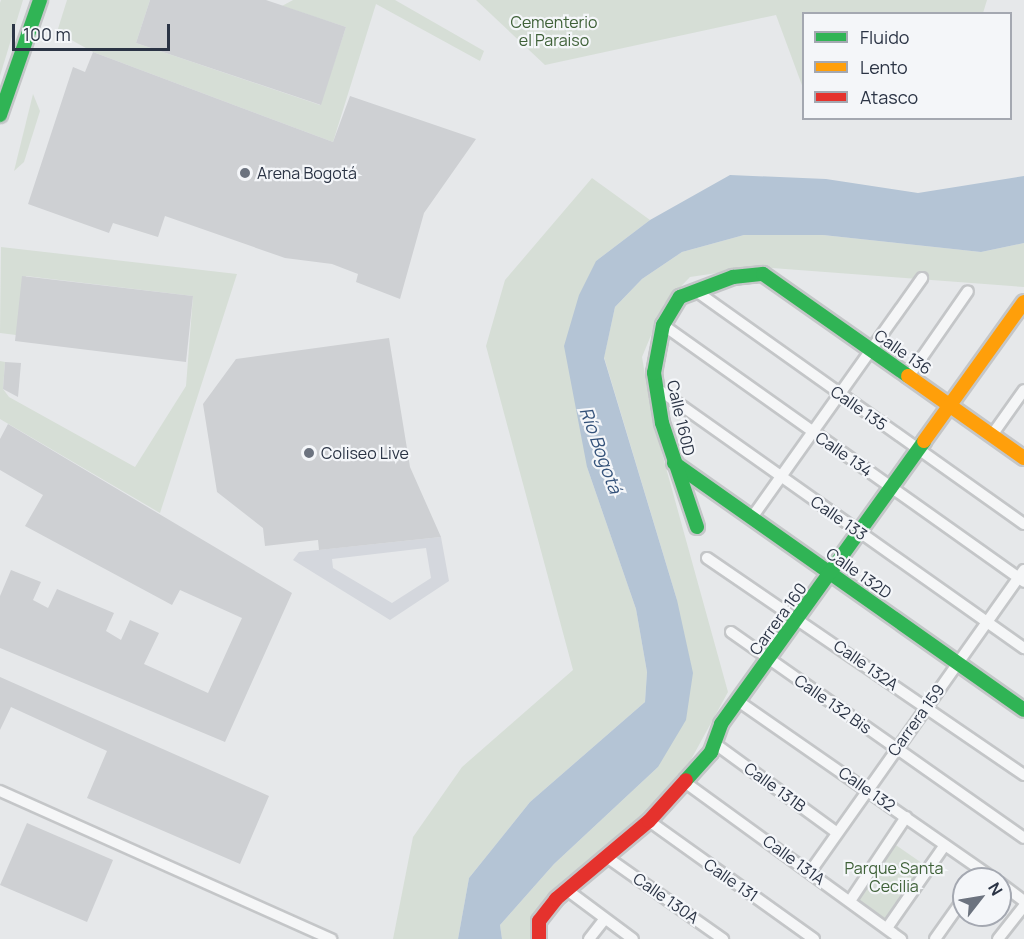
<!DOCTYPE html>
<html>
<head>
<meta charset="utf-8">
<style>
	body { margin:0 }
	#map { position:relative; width:1024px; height:939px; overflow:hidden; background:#e6e8ea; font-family:Manrope,sans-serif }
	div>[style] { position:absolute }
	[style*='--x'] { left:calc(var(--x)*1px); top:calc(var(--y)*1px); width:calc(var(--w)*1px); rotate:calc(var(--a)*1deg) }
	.built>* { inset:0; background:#d4d7dd }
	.green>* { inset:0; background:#d6ded6 }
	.water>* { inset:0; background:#b4c4d5 }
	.building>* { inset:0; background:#ced0d3 }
	.roads { filter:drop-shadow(2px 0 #c4c6c8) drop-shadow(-2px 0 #c4c6c8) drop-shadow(0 2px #c4c6c8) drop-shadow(0 -2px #c4c6c8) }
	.street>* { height:10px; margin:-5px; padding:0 5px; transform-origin:5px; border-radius:5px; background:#f5f6f7 }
	.fast>* { height:14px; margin:-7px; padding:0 7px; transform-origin:7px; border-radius:7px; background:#30b455 }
	.slow>* { height:14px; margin:-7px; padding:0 7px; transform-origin:7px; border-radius:7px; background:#ff9f0a }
	.jam>* { height:14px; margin:-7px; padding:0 7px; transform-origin:7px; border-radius:7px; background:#e5322d }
	.dots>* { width:16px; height:16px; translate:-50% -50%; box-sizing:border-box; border:3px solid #f4f6f9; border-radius:50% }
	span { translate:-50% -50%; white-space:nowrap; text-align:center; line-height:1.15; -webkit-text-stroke:4.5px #f4f6f9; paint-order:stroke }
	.park-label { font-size:16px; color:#3f6138 }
	.poi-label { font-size:16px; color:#2b3445 }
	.left { translate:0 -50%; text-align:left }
	.street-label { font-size:16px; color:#2b3445 }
	.water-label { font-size:18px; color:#34527a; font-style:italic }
	.legend { position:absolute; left:802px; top:12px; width:210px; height:108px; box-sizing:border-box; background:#f4f6f9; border:2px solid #a4a8b1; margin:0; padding:8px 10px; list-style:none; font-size:18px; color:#2b3445 }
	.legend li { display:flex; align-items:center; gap:12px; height:30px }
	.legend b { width:30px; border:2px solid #a4a8b1 }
	.north { position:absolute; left:952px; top:867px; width:60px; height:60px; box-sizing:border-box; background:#f4f6f9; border:2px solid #a4a8b1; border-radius:50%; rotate:59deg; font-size:16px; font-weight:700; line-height:24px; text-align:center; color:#2b3445 }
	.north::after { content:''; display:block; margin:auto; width:21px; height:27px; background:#6c737f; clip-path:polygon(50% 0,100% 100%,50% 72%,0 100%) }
	.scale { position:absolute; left:12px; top:24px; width:158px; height:27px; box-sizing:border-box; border:3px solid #2b3445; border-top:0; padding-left:8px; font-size:18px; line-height:21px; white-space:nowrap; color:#2b3445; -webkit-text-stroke:4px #f4f6f9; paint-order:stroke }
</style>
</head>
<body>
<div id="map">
	<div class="built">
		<i style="clip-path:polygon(evenodd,441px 537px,449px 581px,390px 620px,293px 560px,299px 552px,441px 537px,426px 548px,431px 578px,392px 603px,333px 568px,332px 559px,426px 548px)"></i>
	</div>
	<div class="green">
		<i style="clip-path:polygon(1px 0,23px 0,0 76px,0 3px)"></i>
		<i style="clip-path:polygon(67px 0,150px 0,136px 43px,320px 105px,346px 27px,282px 6px,293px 0,395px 0,484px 51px,480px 61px,376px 4px,333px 142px,93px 52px,57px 32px)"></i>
		<i style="clip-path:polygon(476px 0,987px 0,983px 13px,804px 14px,803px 88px,776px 15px,545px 65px)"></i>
		<i style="clip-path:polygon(33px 94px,40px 111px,24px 162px,14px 171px)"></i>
		<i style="clip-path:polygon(592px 178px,650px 220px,596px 261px,587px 467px,636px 609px,647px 672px,645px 702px,530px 802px,469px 878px,458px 939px,393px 939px,413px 837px,462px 767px,573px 670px,486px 346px,505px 280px)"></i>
		<i style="clip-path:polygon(744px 235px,823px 235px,981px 252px,1024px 243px,1024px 287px,758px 267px,690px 277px,664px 304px,642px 357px,652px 417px,728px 692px,682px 776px,532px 922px,533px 939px,502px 939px,500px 925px,554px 864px,658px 767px,677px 600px,604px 357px,615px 307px,642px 279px,682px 252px)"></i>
		<i style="clip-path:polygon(1px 247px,237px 274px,160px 513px,0 419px,0 361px,5px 362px,3px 389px,9px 397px,135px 467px,186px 386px,193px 296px,26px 276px,16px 335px,0 333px)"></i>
		<i style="clip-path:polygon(890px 841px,929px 868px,887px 928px,850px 901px)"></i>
	</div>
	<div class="water">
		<i style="clip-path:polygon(730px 175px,826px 179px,918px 193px,1024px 176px,1024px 243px,981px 252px,823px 235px,744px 235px,682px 252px,642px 279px,615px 307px,604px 358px,677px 600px,693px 673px,686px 720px,658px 767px,554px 864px,500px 925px,502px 939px,458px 939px,469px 878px,530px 802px,645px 702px,647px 672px,636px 609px,587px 467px,564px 346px,579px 295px,596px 261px,650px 220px)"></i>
	</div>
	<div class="building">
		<i style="clip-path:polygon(150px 0,266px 0,346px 27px,321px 105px,136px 43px)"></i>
		<i style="clip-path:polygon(93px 52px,333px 142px,350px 96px,476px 139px,424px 213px,400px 299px,356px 282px,358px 274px,332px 264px,285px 258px,165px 216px,158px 237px,113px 223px,109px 233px,28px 204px,73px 67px,85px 72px)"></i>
		<i style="clip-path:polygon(22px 276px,193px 296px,186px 362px,15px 341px)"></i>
		<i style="clip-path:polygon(389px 338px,410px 467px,441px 537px,319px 550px,318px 540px,265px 546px,263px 528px,217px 492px,203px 404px,236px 359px)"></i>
		<i style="clip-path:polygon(5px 362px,21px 363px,18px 397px,3px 389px)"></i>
		<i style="clip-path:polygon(8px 424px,292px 593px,225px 742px,0 648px,0 596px,11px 570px,41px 582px,33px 600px,48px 608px,57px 589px,114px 613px,106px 631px,121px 640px,130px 620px,159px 633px,144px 664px,208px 693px,242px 618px,180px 590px,172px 605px,25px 526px,43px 495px,0 470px,0 439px)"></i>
		<i style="clip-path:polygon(0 677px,269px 796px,240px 864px,87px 798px,107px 751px,11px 707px,0 730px)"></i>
		<i style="clip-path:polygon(27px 823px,113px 860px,87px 922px,0 885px)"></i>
	</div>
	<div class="roads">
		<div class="street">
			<i style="--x:696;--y:291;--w:402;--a:35.4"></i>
			<i style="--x:663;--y:325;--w:443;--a:35.4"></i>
			<i style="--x:909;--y:376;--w:103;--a:-55.2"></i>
			<i style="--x:655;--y:387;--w:452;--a:35.3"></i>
			<i style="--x:992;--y:435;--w:55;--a:-54.6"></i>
			<i style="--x:753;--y:516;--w:292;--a:-54.6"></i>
			<i style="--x:707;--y:558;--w:384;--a:34.4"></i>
			<i style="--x:731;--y:632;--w:358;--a:35.1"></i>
			<i style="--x:738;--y:701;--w:312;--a:34.8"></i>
			<i style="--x:714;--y:743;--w:151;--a:36.1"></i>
			<i style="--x:686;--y:783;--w:266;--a:36"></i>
			<i style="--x:0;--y:791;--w:363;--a:24.1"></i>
			<i style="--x:649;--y:821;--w:203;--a:35.6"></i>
			<i style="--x:608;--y:858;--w:141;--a:35.2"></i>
			<i style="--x:810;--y:872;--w:370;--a:-54.7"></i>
			<i style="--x:1000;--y:883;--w:30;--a:37"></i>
			<i style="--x:567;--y:890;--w:82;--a:36.6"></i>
			<i style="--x:850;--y:901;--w:101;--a:-56.3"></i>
			<i style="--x:887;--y:928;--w:101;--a:-55.1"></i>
			<i style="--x:589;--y:939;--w:24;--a:-52"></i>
			<i style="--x:935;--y:939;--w:50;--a:-54.7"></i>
			<i style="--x:998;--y:939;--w:42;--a:-51.8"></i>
		</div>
		<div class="fast">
			<i style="--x:0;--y:115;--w:122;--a:-70.8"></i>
			<i style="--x:674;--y:463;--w:428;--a:35.2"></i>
			<i style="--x:697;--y:527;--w:110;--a:-108.6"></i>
			<i style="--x:662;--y:423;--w:51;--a:-99.1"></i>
			<i style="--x:654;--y:373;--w:49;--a:-79.4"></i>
			<i style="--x:663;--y:325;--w:33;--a:-59"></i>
			<i style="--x:680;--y:297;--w:57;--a:-20.7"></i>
			<i style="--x:733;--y:277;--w:30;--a:-6"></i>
			<i style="--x:763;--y:274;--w:177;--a:35.1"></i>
			<i style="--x:686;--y:780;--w:38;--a:-48"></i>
			<i style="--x:711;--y:752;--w:30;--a:-70"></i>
			<i style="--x:721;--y:724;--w:348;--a:-54.3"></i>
		</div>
		<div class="slow">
			<i style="--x:908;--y:376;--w:142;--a:35.3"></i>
			<i style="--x:924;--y:441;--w:171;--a:-54.3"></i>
		</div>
		<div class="jam">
			<i style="--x:539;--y:939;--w:18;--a:-90"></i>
			<i style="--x:539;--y:921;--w:28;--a:-52"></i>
			<i style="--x:556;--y:899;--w:121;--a:-40"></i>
			<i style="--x:649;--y:821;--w:55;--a:-47.9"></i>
		</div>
	</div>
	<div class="dots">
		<i style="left:245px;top:173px;background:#6c737f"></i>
		<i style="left:309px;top:453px;background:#6c737f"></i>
	</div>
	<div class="park-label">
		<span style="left:554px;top:31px">Cementerio<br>el Paraiso</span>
		<span style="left:894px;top:877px">Parque Santa<br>Cecilia</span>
	</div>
	<div class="poi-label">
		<span class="left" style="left:257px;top:173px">Arena Bogotá</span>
		<span class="left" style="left:321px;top:453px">Coliseo Live</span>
	</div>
	<div class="street-label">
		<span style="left:903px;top:352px;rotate:35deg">Calle 136</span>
		<span style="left:859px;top:408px;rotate:35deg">Calle 135</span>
		<span style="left:681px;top:418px;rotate:77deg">Calle 160D</span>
		<span style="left:844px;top:454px;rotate:35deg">Calle 134</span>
		<span style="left:839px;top:518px;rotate:35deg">Calle 133</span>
		<span style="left:859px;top:573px;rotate:35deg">Calle 132D</span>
		<span style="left:778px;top:619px;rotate:-54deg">Carrera 160</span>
		<span style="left:866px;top:665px;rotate:35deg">Calle 132A</span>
		<span style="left:833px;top:704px;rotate:35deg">Calle 132 Bis</span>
		<span style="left:916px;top:720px;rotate:-54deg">Carrera 159</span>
		<span style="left:775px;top:787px;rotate:36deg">Calle 131B</span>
		<span style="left:867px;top:789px;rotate:35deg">Calle 132</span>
		<span style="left:794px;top:860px;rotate:36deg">Calle 131A</span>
		<span style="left:731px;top:880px;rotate:35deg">Calle 131</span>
		<span style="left:666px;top:898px;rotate:35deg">Calle 130A</span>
	</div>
	<div class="water-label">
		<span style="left:601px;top:450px;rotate:70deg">Río Bogotá</span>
	</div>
	<ul class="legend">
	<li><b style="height:8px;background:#30b455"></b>Fluido</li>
	<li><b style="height:8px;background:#ff9f0a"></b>Lento</li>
	<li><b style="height:8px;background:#e5322d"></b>Atasco</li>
	</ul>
	<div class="north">N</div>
	<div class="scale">100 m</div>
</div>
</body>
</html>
